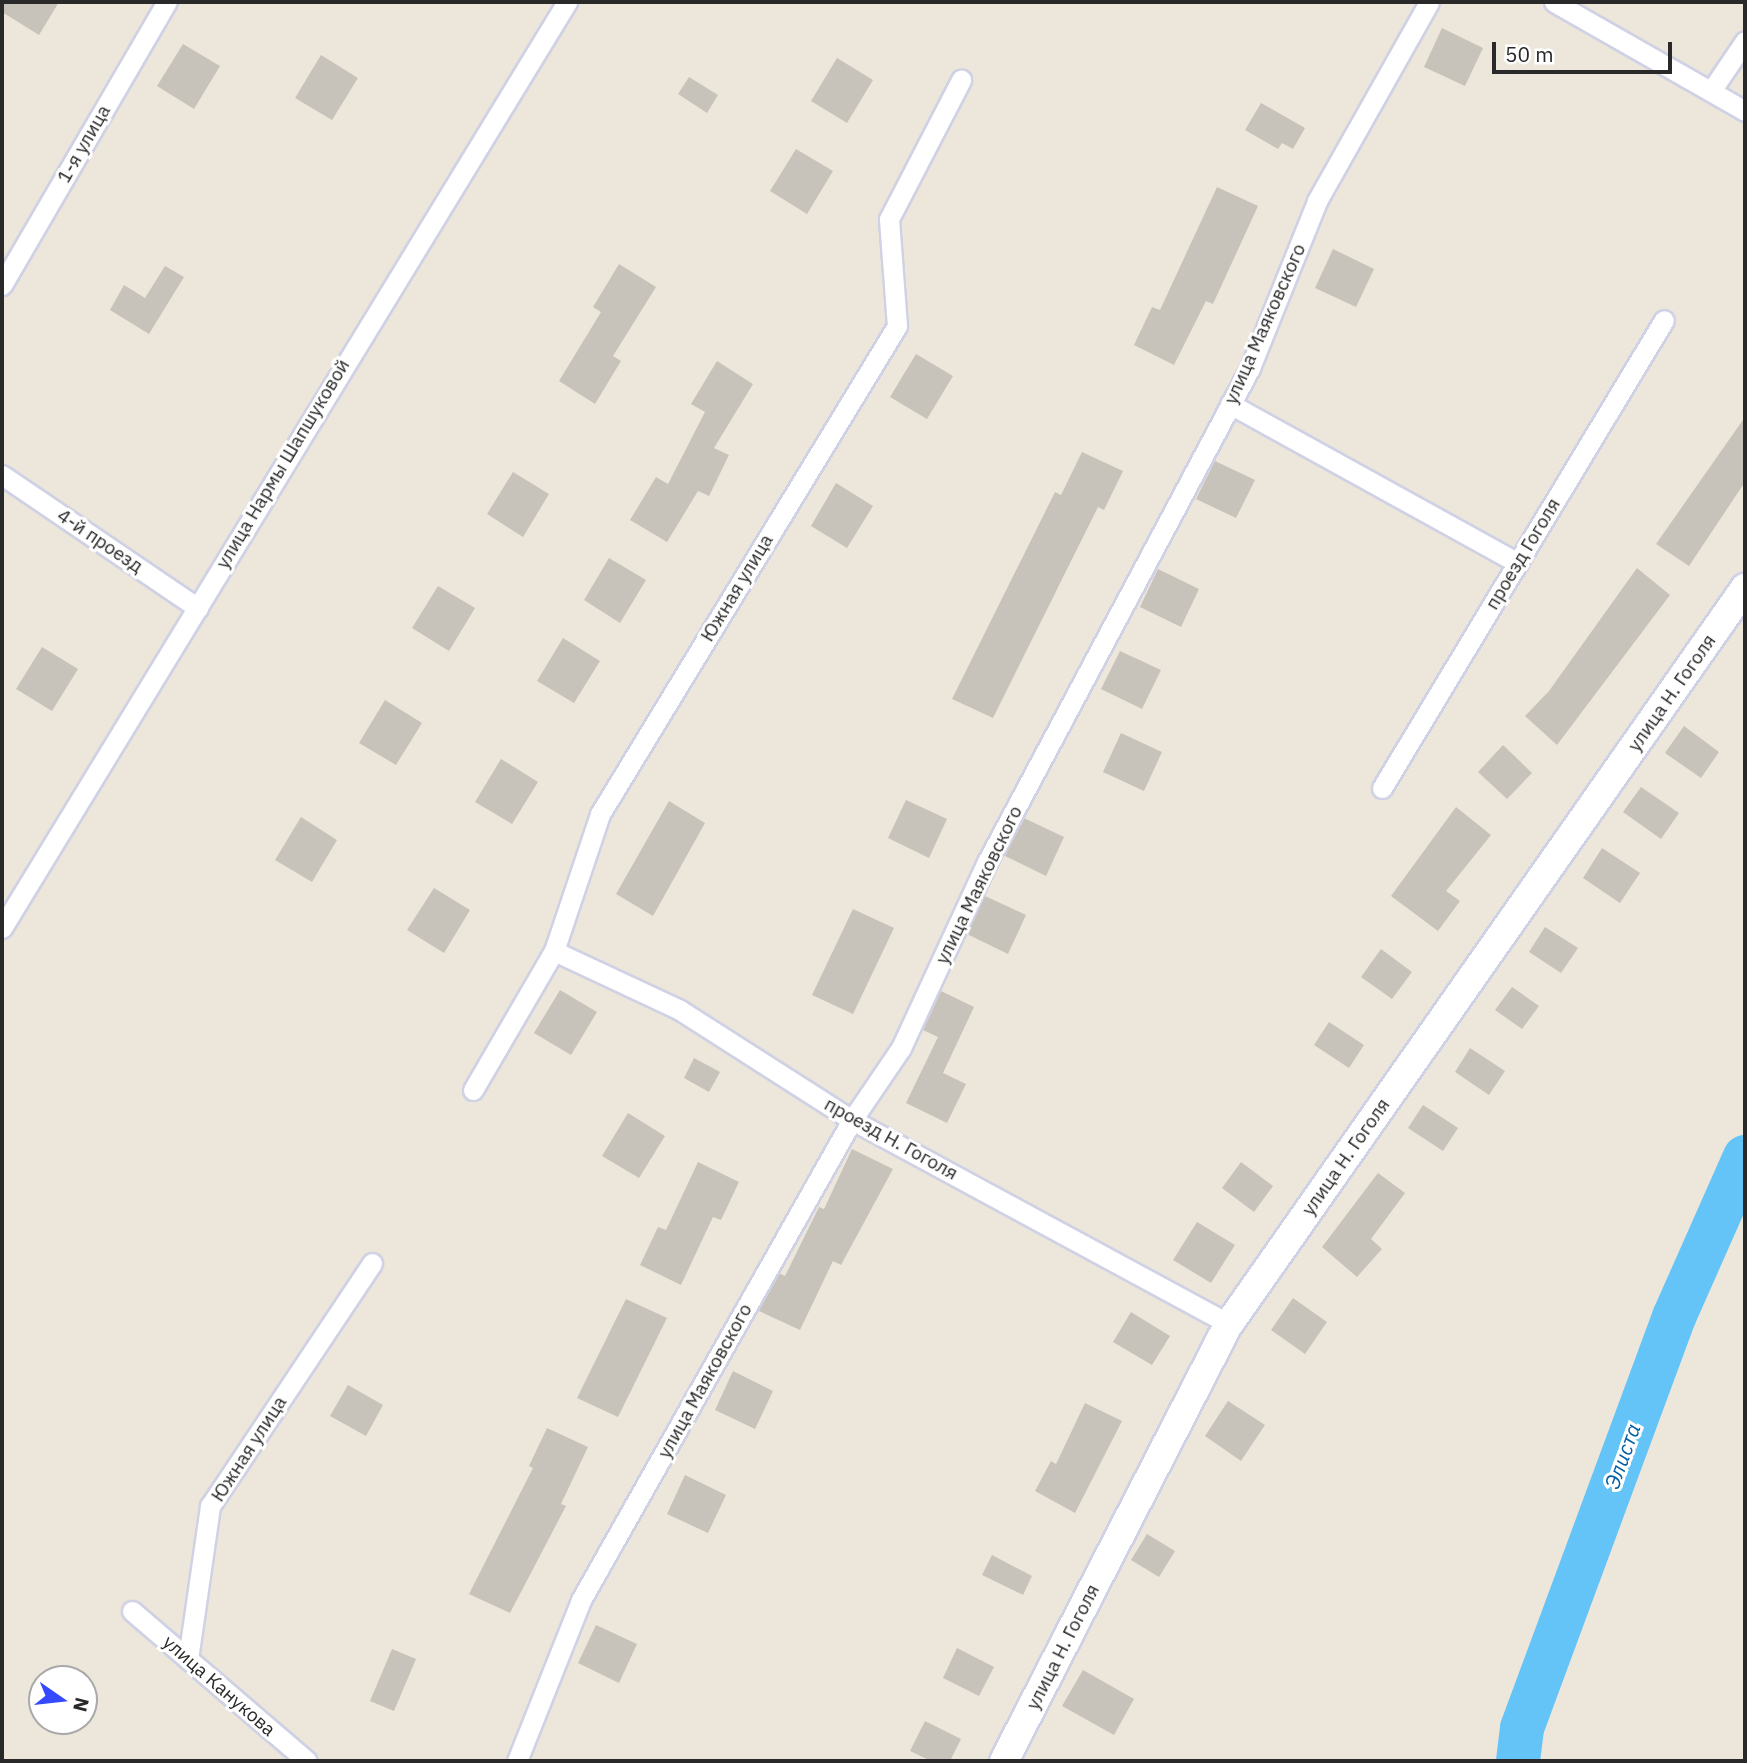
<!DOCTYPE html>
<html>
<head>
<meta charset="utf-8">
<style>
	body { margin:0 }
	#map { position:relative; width:1747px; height:1763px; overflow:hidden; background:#ede6da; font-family:"IBM Plex Sans",sans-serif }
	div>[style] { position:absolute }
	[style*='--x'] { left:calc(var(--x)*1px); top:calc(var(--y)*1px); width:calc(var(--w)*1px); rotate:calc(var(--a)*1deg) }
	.river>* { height:44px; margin:-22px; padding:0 22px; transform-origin:22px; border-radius:22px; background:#64c4f8 }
	.building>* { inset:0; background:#c8c3ba }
	.roads { filter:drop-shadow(2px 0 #cfd1e4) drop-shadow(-2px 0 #cfd1e4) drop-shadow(0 2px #cfd1e4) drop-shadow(0 -2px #cfd1e4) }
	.street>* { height:19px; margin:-9.5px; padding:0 9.5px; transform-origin:9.5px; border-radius:9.5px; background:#fff }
	.secondary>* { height:28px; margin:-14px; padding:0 14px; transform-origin:14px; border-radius:14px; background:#fff }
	span { translate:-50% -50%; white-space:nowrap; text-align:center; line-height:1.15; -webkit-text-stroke:6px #fff; paint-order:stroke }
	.street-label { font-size:19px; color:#292929 }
	.water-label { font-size:21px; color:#035fa4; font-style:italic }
	.frame { position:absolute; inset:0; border:4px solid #292929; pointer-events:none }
	.north { position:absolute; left:28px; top:1665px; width:70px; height:70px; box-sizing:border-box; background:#fff; border:2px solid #a9a9a9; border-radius:50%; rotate:104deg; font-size:19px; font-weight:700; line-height:28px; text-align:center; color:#292929 }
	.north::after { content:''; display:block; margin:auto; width:24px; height:32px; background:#3549ff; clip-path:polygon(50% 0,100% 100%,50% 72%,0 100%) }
	.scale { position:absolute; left:1492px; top:42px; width:180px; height:32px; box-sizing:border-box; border:4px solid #292929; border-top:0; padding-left:9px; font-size:21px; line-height:24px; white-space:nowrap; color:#292929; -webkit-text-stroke:5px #fff; paint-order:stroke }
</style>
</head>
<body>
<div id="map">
	<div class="river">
		<i style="--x:1518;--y:1761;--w:33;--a:-83"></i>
		<i style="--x:1522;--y:1728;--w:438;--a:-69.7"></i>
		<i style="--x:1674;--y:1317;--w:175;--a:-66.1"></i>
	</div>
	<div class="building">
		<i style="clip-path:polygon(2px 2px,59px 2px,39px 35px,2px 12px)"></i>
		<i style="clip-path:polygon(1442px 28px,1483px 48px,1465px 86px,1424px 67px)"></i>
		<i style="clip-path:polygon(183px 44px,220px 66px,194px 109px,157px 86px)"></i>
		<i style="clip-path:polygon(321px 55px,358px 78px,332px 120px,295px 98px)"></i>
		<i style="clip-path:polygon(837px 58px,873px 80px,847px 123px,811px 101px)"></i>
		<i style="clip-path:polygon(689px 77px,718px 95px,707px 113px,678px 94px)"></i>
		<i style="clip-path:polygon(1261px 103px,1305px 128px,1293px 149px,1282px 143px,1278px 149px,1245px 130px)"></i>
		<i style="clip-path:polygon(796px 149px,833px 171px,807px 214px,770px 191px)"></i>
		<i style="clip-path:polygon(1217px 187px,1258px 206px,1213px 304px,1206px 301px,1174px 365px,1134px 345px,1152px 307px,1160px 310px)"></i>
		<i style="clip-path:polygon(1333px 249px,1374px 269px,1356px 307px,1315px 288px)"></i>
		<i style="clip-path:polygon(619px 264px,656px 287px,613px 356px,621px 361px,595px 404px,559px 381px,601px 312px,593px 307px)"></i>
		<i style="clip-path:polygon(165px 266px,184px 277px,149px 334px,110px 310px,124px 285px,145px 298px)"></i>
		<i style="clip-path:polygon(916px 354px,953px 376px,927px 419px,890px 397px)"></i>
		<i style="clip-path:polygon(717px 361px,753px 384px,714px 448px,729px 455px,709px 496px,698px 491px,667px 542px,630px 520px,656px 477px,668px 484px,705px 412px,691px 404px)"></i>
		<i style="clip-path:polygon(1745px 417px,1745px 482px,1689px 566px,1656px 544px)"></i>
		<i style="clip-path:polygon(1082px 452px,1123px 471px,1104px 510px,1098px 507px,993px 718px,952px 699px,1055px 492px,1061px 495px)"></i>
		<i style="clip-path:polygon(1215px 461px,1255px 480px,1236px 518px,1196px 499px)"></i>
		<i style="clip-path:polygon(513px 472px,549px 494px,523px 537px,487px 514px)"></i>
		<i style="clip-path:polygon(836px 483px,873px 506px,847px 548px,811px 526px)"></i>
		<i style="clip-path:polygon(609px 558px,646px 580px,620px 623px,584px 600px)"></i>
		<i style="clip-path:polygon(1637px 568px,1670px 595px,1557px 745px,1525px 716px,1549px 691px)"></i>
		<i style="clip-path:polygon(1158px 569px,1199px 589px,1181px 627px,1140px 607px)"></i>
		<i style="clip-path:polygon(438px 586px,475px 608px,449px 651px,412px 628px)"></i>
		<i style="clip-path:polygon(563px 638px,600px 661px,574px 703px,537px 681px)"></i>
		<i style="clip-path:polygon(42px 647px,78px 669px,52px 711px,16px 689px)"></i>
		<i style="clip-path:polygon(1120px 651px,1161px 670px,1142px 709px,1101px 689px)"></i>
		<i style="clip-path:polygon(385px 700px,422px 723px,396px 765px,359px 743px)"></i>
		<i style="clip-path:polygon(1684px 726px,1719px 752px,1701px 778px,1665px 753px)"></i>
		<i style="clip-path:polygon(1121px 733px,1162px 752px,1144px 791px,1103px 772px)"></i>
		<i style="clip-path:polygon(1503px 745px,1532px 773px,1507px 799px,1478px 772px)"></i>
		<i style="clip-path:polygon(501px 759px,538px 782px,512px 824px,475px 802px)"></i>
		<i style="clip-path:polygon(1641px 787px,1679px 813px,1661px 839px,1623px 812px)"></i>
		<i style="clip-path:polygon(906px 800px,947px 819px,929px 858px,888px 838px)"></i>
		<i style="clip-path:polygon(669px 801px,705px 823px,653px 916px,616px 894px)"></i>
		<i style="clip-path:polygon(1456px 807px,1491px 835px,1446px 891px,1460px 901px,1438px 931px,1391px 896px)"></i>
		<i style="clip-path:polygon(301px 817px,337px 840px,312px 882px,275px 860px)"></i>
		<i style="clip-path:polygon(1024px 818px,1064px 837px,1046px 876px,1005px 856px)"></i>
		<i style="clip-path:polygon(1602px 848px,1640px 873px,1620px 903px,1583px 878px)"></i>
		<i style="clip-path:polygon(434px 888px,470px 910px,444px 953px,407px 930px)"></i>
		<i style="clip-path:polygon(985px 896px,1026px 915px,1008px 954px,967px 934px)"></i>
		<i style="clip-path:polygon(853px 909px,894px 928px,853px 1014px,812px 995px)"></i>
		<i style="clip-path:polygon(1545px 927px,1578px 948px,1561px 973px,1529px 952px)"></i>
		<i style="clip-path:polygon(1381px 949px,1412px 972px,1392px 999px,1361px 977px)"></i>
		<i style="clip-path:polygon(1512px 987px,1539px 1006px,1522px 1029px,1495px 1010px)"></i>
		<i style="clip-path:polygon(560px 990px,597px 1012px,571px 1055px,534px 1033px)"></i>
		<i style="clip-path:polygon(941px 991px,974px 1007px,943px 1073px,966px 1084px,947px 1123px,906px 1103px,938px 1037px,923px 1030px)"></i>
		<i style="clip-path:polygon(1329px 1022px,1364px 1045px,1349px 1068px,1314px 1045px)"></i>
		<i style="clip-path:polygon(1470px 1048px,1505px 1071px,1489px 1095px,1455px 1072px)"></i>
		<i style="clip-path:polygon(694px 1058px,720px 1072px,709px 1092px,684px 1078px)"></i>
		<i style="clip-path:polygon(1423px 1105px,1458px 1128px,1443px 1151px,1408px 1128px)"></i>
		<i style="clip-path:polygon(628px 1113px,665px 1136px,639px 1178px,602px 1156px)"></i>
		<i style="clip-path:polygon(852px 1149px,893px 1169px,841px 1265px,833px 1261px,800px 1330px,759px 1311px,779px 1273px,785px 1276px,819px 1207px,824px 1209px)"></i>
		<i style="clip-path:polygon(698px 1162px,739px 1182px,721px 1220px,713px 1217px,681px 1285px,640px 1265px,658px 1227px,666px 1230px)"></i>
		<i style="clip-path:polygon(1241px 1162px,1273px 1186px,1254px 1212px,1222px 1188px)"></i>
		<i style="clip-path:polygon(1378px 1173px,1405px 1193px,1371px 1239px,1382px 1249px,1357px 1277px,1322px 1247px)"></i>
		<i style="clip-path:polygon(1197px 1222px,1235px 1245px,1211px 1283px,1173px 1260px)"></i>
		<i style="clip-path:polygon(1293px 1298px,1327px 1322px,1305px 1354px,1271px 1330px)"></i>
		<i style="clip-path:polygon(626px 1299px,667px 1318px,618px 1417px,577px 1398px)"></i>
		<i style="clip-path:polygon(1131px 1312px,1170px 1336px,1152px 1365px,1113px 1342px)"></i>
		<i style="clip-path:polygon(733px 1371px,773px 1391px,755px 1429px,715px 1410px)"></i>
		<i style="clip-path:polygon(348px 1385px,383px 1405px,366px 1436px,330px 1416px)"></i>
		<i style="clip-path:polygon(1228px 1401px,1265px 1425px,1241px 1461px,1205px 1436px)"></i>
		<i style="clip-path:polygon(1085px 1403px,1122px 1421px,1075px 1513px,1035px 1491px,1051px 1461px,1056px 1464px)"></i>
		<i style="clip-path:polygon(547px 1428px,588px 1447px,561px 1504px,566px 1506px,510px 1613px,469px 1594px,533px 1468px,529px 1466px)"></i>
		<i style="clip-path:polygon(685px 1475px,726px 1495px,708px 1533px,667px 1514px)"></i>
		<i style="clip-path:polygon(1147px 1534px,1175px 1551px,1159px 1577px,1131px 1560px)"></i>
		<i style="clip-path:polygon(992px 1555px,1032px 1576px,1023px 1595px,982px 1575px)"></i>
		<i style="clip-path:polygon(596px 1625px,637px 1644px,619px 1683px,578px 1663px)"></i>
		<i style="clip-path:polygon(957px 1648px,994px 1667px,979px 1696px,943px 1678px)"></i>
		<i style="clip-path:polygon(392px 1649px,416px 1659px,394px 1711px,370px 1701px)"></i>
		<i style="clip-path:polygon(1083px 1670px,1134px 1699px,1114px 1735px,1062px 1706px)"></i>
		<i style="clip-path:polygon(925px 1721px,961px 1739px,950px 1761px,931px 1761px,910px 1751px)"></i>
	</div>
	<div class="roads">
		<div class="street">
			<i style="--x:1554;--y:2;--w:220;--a:29.7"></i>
			<i style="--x:1711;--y:91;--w:60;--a:-55.8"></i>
			<i style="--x:2;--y:285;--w:328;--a:-59.8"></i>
			<i style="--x:1230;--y:404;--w:329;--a:28.9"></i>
			<i style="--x:2;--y:475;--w:237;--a:34.2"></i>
			<i style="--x:1382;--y:788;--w:546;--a:-58.93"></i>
			<i style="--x:2;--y:928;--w:1085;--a:-58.61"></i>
			<i style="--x:554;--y:951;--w:139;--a:25.1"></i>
			<i style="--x:680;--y:1010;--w:204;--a:32.6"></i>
			<i style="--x:852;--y:1120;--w:429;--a:28.4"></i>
			<i style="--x:473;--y:1090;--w:161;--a:-59.8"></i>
			<i style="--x:554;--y:951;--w:145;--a:-71.4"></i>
			<i style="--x:600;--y:814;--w:571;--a:-58.68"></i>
			<i style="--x:897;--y:326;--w:107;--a:-94.3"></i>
			<i style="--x:889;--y:219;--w:157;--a:-62.6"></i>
			<i style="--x:132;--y:1611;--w:230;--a:40.6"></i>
			<i style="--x:188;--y:1659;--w:155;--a:-81.8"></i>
			<i style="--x:210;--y:1506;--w:292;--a:-56.3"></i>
			<i style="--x:517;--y:1761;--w:173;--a:-68.3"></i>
			<i style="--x:581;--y:1600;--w:551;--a:-60.55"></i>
			<i style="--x:852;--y:1120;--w:87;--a:-55.8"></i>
			<i style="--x:901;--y:1048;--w:205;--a:-65.2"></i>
			<i style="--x:987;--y:862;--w:560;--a:-61.97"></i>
			<i style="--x:1250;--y:368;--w:180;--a:-68.1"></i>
			<i style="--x:1317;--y:201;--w:228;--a:-60.6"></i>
		</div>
		<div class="secondary">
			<i style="--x:1004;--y:1761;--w:492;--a:-62.8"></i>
			<i style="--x:1229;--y:1324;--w:899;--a:-54.97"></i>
		</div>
	</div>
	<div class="street-label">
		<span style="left:84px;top:144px;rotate:-60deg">1-я улица</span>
		<span style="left:1265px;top:324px;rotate:-66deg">улица Маяковского</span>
		<span style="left:283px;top:464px;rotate:-59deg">улица Нармы Шапшуковой</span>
		<span style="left:100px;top:541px;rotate:34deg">4-й проезд</span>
		<span style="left:1523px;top:554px;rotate:-59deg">проезд Гоголя</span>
		<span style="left:737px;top:588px;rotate:-59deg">Южная улица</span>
		<span style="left:1672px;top:693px;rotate:-55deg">улица Н. Гоголя</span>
		<span style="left:979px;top:885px;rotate:-64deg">улица Маяковского</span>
		<span style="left:891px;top:1139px;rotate:29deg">проезд Н. Гоголя</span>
		<span style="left:1346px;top:1157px;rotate:-55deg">улица Н. Гоголя</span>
		<span style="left:705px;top:1381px;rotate:-61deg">улица Маяковского</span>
		<span style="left:249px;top:1449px;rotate:-57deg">Южная улица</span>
		<span style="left:1063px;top:1647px;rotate:-63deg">улица Н. Гоголя</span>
		<span style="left:219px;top:1686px;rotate:41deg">улица Канукова</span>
	</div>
	<div class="water-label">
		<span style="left:1622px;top:1456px;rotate:-70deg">Элиста</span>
	</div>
	<div class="frame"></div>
	<div class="north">N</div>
	<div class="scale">50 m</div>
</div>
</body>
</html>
